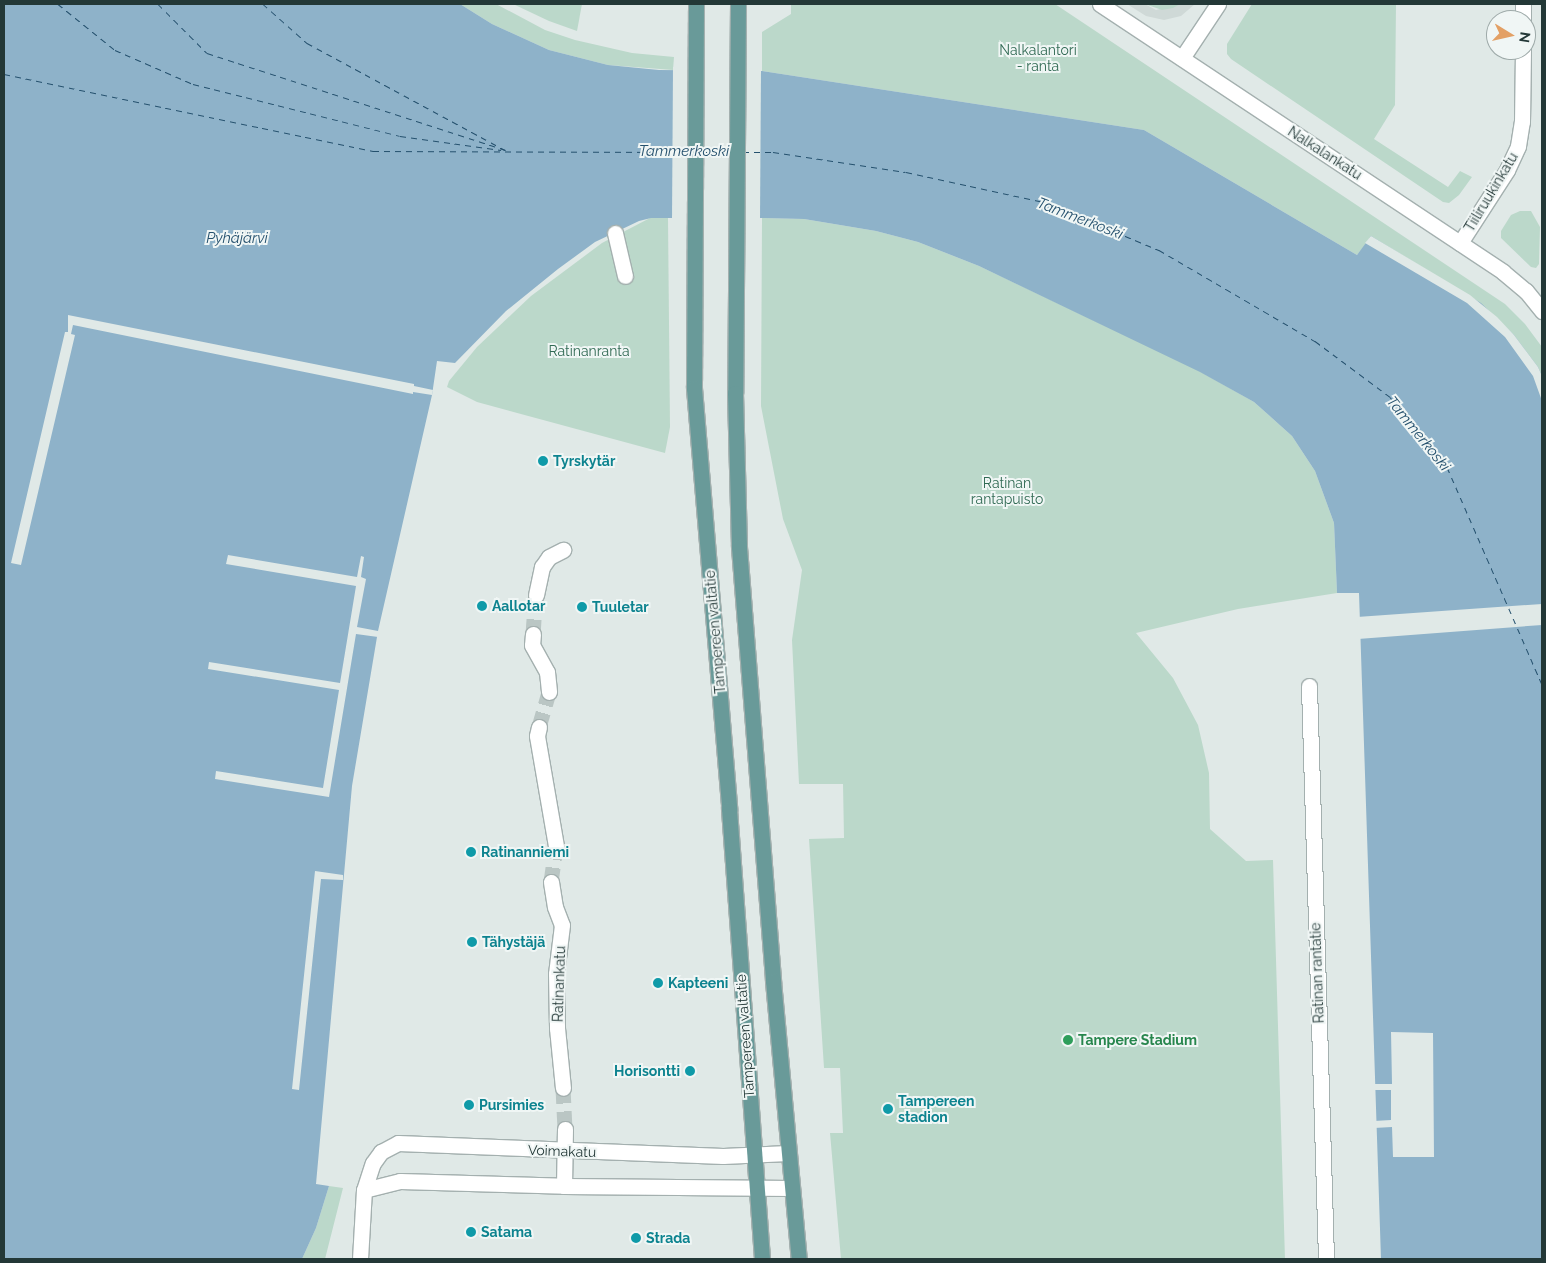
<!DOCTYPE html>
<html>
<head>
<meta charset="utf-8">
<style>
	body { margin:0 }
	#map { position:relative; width:1546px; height:1263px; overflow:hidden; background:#e0e9e7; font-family:Raleway,sans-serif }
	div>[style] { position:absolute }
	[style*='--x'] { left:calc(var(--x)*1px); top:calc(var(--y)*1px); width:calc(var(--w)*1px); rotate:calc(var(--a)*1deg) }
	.built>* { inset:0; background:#cfd9d7 }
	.green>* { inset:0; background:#bbd8ca }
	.water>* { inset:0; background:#8eb2c9 }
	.pier>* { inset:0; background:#e0e9e7 }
	.ferry>* { height:1px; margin-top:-0.5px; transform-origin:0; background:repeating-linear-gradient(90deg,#24506d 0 6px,transparent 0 11px) }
	.street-tunnel>* { height:15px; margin-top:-7.5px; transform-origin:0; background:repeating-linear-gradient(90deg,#bac6c4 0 15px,transparent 0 23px) }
	.roads { filter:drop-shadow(1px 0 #a4b0af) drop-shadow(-1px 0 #a4b0af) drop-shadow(0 1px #a4b0af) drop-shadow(0 -1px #a4b0af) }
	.street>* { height:15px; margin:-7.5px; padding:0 7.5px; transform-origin:7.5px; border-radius:7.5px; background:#fff }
	.primary>* { height:15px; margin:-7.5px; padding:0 7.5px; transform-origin:7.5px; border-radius:7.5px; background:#699a99 }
	.dots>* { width:14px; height:14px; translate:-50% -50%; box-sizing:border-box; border:2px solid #f0f6f5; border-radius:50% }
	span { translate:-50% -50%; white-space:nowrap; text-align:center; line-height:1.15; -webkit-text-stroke:4px #f0f6f5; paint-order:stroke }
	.park-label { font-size:14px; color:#316a54 }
	.street-label { font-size:14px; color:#233837 }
	.culture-label { font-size:14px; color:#0d838f; font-weight:700 }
	.left { translate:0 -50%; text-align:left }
	.right { translate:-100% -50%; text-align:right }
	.leisure-label { font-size:14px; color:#27864d; font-weight:700 }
	.water-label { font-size:15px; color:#24506d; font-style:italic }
	.frame { position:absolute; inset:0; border:5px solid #233837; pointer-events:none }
	.north { position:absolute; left:1486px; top:10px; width:50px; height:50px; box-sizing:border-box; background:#f0f6f5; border:1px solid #9eaaa9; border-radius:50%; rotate:99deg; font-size:14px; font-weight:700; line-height:20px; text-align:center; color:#233837 }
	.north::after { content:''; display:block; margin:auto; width:18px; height:22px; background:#e3a065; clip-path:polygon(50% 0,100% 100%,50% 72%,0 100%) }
</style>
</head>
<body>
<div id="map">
	<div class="built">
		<i style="clip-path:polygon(1127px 4px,1145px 4px,1156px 10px,1180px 4px,1195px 4px,1181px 16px,1164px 20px,1146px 16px)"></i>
	</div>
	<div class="green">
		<i style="clip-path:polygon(460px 4px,496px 4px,545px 30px,575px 40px,632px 53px,674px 57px,673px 70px,608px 65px,549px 50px,492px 24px)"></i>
		<i style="clip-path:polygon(513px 4px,582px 4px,577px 31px,549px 21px)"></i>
		<i style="clip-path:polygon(791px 4px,1055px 4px,1505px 304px,1525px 324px,1542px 347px,1542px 401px,1366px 244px,1357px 255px,1144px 130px,762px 71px,762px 32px,791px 14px)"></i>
		<i style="clip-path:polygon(1145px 4px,1180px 4px,1173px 8px,1162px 10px)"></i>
		<i style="clip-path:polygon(1252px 4px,1396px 4px,1395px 105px,1374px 139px,1448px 187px,1460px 171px,1472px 177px,1459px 195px,1449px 203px,1443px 202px,1231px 59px,1227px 54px,1227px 44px)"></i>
		<i style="clip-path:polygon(1520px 211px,1531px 211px,1540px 227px,1539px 264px,1536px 268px,1531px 267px,1501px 238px,1501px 231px,1511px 215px)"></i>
		<i style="clip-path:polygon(650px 218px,668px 218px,670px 427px,665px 453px,477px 402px,447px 387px,449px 381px,477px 347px,531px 296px,602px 243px)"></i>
		<i style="clip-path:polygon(762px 218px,804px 219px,876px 231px,918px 242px,979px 266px,1194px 368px,1254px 402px,1292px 436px,1315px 471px,1334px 523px,1337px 593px,1238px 609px,1136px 633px,1173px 678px,1198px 725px,1209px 773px,1210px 829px,1246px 861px,1273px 860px,1285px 1259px,841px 1259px,830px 1133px,843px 1133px,840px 1068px,824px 1068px,809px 839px,844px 838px,843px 784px,799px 784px,792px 640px,802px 570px,783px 519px,761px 406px)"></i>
		<i style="clip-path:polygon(329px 1186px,343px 1188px,325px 1259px,302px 1259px,316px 1228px)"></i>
	</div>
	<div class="water">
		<i style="clip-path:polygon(4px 4px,460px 4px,492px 24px,549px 50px,608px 65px,659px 70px,762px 71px,1144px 130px,1357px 255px,1371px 236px,1481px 303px,1514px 335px,1538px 367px,1542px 376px,1542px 1259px,1381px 1259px,1359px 593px,1337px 593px,1334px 523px,1315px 471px,1292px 436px,1254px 402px,1200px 372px,979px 266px,918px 242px,876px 231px,804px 219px,762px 218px,651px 218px,639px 221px,595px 242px,558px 269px,506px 311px,455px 363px,437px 361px,432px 395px,378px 631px,352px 786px,316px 1184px,329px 1186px,316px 1228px,302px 1259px,4px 1259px)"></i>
	</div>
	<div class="pier">
		<i style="clip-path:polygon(673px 67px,761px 69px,760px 220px,672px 220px)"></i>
		<i style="clip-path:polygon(1371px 236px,1470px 295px,1497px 317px,1514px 335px,1538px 367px,1542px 376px,1542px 401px,1533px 376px,1505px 337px,1467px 303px,1365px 243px)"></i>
		<i style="clip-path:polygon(68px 315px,414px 384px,414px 386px,433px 390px,432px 395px,413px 392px,413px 394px,73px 325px,71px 334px,75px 335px,21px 565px,11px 563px,65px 332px,68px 332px)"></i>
		<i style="clip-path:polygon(228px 555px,357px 577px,361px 556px,364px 557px,361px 577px,366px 579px,357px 627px,378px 631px,378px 637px,356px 634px,329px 797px,215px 779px,216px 771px,323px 788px,339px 690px,208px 669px,209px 662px,340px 683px,356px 586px,226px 564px)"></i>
		<i style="clip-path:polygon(1542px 604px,1542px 625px,1358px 639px,1357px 617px)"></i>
		<i style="clip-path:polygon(315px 871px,343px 875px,343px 880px,321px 879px,299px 1090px,292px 1089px)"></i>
		<i style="clip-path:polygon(1391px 1032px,1433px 1033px,1434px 1157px,1393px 1157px,1392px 1127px,1374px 1128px,1374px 1121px,1391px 1120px,1391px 1090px,1373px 1090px,1373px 1084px,1392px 1084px)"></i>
	</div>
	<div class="ferry">
		<i style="--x:58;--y:4;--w:73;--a:38.9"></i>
		<i style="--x:115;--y:50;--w:85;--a:23.6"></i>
		<i style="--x:193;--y:84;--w:213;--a:14.1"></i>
		<i style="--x:400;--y:136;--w:102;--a:7.9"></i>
		<i style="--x:158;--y:4;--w:69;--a:45"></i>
		<i style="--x:207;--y:53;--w:314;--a:18"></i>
		<i style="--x:263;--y:4;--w:59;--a:41.6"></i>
		<i style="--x:307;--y:43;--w:225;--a:28.4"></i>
		<i style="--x:4;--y:74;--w:377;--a:11.8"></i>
		<i style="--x:373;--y:151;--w:316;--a:0.2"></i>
		<i style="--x:703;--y:152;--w:26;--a:0"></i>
		<i style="--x:743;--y:152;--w:30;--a:0"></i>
		<i style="--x:773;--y:152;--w:134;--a:8.6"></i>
		<i style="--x:906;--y:172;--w:141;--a:12.3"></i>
		<i style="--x:1044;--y:202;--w:125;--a:22.7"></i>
		<i style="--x:1159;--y:250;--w:181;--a:30.3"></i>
		<i style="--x:1315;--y:341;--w:94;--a:36.7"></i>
		<i style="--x:1390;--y:397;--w:90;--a:50.8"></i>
		<i style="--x:1447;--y:467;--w:237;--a:66.4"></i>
	</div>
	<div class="street-tunnel">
		<i style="--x:533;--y:634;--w:39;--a:-86"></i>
		<i style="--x:539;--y:727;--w:36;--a:-74"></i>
		<i style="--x:551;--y:882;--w:36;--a:-82"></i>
		<i style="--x:563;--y:1088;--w:41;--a:87.2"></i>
	</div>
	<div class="roads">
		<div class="street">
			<i style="--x:1100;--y:4;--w:484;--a:33.6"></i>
			<i style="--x:1503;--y:272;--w:30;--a:40"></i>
			<i style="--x:1526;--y:291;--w:26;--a:51"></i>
			<i style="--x:1523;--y:20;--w:16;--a:-90"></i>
			<i style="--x:1182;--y:58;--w:65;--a:-56.3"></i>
			<i style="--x:615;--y:233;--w:44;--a:76.9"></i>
			<i style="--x:1460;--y:243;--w:87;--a:-57.2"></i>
			<i style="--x:1507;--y:170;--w:26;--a:-65"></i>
			<i style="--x:1518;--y:146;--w:24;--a:-81"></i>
			<i style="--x:1522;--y:122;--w:72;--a:-89.2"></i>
			<i style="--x:536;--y:595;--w:29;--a:-78"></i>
			<i style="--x:542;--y:567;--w:12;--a:-55"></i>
			<i style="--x:549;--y:557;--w:16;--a:-27"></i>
			<i style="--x:533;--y:634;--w:11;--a:95"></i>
			<i style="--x:532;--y:645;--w:31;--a:61"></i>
			<i style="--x:547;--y:672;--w:20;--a:84"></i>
			<i style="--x:1309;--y:686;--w:573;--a:88.3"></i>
			<i style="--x:539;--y:727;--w:9;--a:103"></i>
			<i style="--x:537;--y:736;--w:112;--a:80.2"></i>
			<i style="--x:551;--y:882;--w:25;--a:81"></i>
			<i style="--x:555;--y:907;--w:19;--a:69"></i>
			<i style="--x:562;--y:925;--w:49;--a:97"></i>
			<i style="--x:556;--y:974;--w:54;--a:88.9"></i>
			<i style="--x:557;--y:1028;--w:60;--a:84.3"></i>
			<i style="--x:564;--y:1186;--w:57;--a:-89"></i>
			<i style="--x:364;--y:1190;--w:37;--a:-14"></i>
			<i style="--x:400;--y:1181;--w:164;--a:1.7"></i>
			<i style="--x:564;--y:1186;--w:227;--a:0.5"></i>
			<i style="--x:360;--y:1259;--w:69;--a:-86.7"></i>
			<i style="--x:364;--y:1190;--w:28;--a:-72"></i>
			<i style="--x:373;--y:1163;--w:14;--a:-54"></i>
			<i style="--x:381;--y:1152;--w:19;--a:-28"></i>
			<i style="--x:398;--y:1143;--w:325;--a:2.3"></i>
			<i style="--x:723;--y:1156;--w:65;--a:-2.6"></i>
		</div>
		<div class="primary">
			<i style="--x:696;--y:4;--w:384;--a:90.3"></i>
			<i style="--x:694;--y:388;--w:422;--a:85.2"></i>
			<i style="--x:729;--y:809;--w:451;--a:85.8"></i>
			<i style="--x:738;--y:4;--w:389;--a:90.4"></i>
			<i style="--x:735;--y:393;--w:154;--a:88.5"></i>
			<i style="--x:739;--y:547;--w:435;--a:85.5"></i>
			<i style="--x:773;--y:981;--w:279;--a:84.7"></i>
		</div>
	</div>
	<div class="dots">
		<i style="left:543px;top:461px;background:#0f9aa8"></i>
		<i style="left:482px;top:606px;background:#0f9aa8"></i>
		<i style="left:582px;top:607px;background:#0f9aa8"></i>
		<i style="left:471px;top:852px;background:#0f9aa8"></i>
		<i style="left:472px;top:942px;background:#0f9aa8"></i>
		<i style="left:658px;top:983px;background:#0f9aa8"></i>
		<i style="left:1068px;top:1040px;background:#2e9e5b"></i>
		<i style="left:690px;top:1071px;background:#0f9aa8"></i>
		<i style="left:469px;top:1105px;background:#0f9aa8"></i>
		<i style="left:888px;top:1109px;background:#0f9aa8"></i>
		<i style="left:471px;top:1232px;background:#0f9aa8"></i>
		<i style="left:636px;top:1238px;background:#0f9aa8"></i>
	</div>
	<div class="park-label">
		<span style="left:1038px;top:58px">Nalkalantori<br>- ranta</span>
		<span style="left:589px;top:351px">Ratinanranta</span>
		<span style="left:1007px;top:491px">Ratinan<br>rantapuisto</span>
	</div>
	<div class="street-label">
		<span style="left:1325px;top:153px;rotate:33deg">Nalkalankatu</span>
		<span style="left:1491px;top:192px;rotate:-59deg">Tiiliruukinkatu</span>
		<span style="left:715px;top:632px;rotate:-95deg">Tampereen valtatie</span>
		<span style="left:1317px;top:973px;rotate:-92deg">Ratinan rantatie</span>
		<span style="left:559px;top:984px;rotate:-88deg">Ratinankatu</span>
		<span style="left:745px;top:1036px;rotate:-94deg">Tampereen valtatie</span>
		<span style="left:562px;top:1151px;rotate:2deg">Voimakatu</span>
	</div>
	<div class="culture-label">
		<span class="left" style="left:553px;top:461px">Tyrskytär</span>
		<span class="left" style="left:492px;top:606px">Aallotar</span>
		<span class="left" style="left:592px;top:607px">Tuuletar</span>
		<span class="left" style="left:481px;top:852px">Ratinanniemi</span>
		<span class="left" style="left:482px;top:942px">Tähystäjä</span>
		<span class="left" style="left:668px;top:983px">Kapteeni</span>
		<span class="right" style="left:680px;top:1071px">Horisontti</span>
		<span class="left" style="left:898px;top:1109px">Tampereen<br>stadion</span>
		<span class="left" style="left:479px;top:1105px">Pursimies</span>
		<span class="left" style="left:481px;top:1232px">Satama</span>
		<span class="left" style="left:646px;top:1238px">Strada</span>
	</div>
	<div class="leisure-label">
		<span class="left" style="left:1078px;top:1040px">Tampere Stadium</span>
	</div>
	<div class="water-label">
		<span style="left:684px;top:152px">Tammerkoski</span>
		<span style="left:1080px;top:219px;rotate:21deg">Tammerkoski</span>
		<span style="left:237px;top:239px">Pyhäjärvi</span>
		<span style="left:1418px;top:434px;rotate:51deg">Tammerkoski</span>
	</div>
	<div class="frame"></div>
	<div class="north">N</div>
</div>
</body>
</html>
